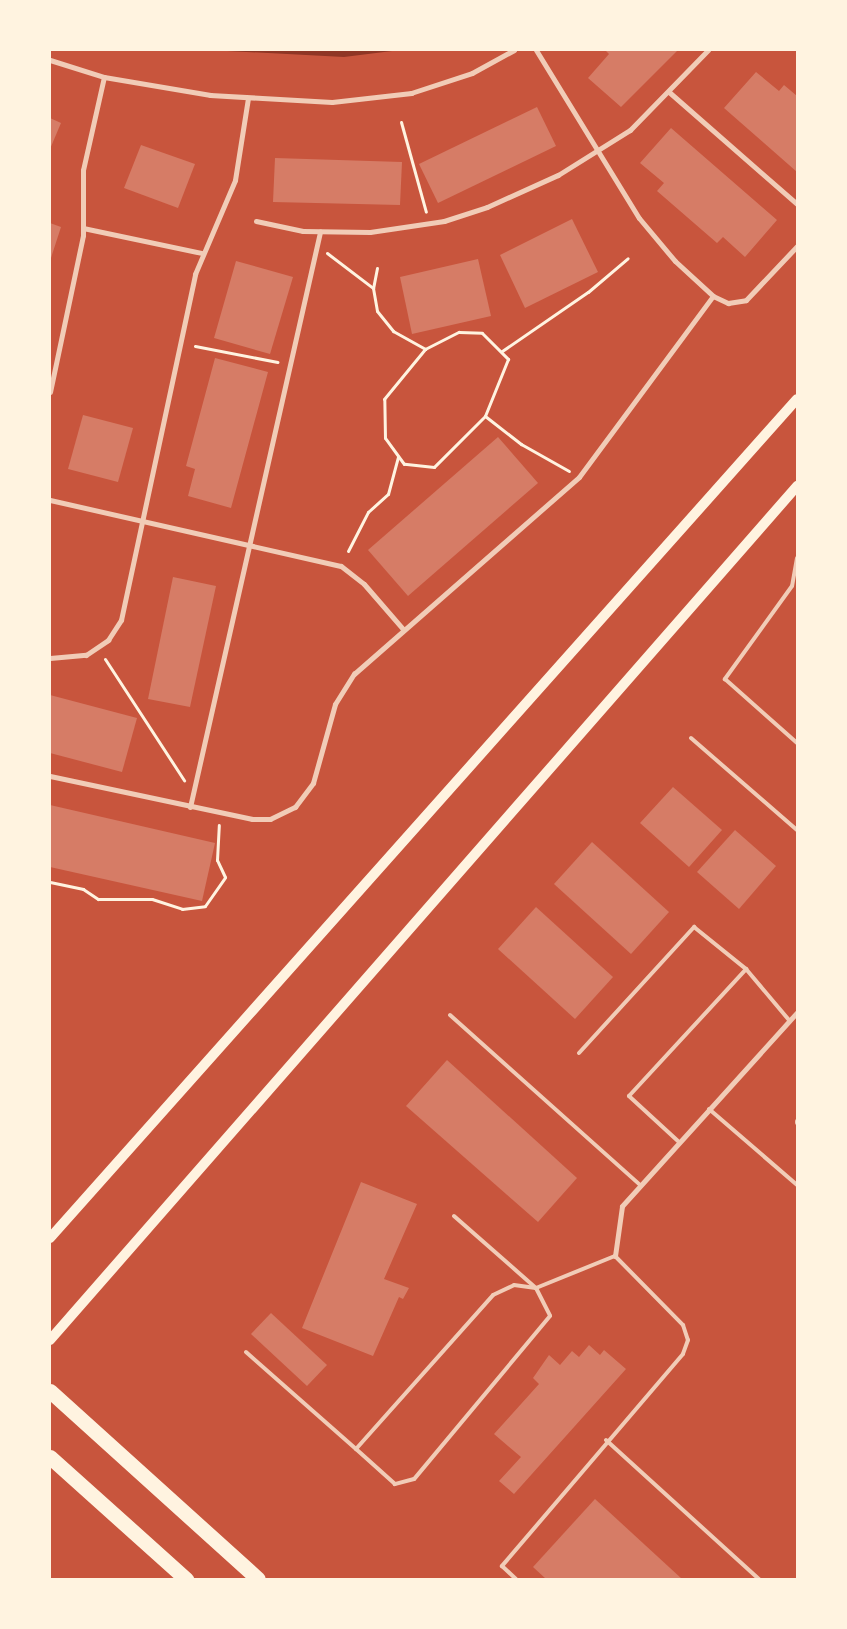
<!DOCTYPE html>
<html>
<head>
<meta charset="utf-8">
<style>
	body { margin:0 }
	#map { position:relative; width:847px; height:1629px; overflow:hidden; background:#c8553d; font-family:"PT Sans",sans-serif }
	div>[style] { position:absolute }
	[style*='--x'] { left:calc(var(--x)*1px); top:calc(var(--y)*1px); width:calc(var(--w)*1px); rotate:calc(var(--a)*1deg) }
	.water>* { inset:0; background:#8f3625 }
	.building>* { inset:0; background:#d67c66 }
	.path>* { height:3px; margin:-1.5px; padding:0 1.5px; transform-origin:1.5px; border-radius:1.5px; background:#fff3e0 }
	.service>* { height:4px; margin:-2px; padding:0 2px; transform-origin:2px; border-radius:2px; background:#f1ccb7 }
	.minor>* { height:5px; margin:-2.5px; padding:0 2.5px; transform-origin:2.5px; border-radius:2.5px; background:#f1ccb7 }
	.secondary>* { height:10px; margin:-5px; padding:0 5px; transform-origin:5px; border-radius:5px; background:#fff3e0 }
	.motorway>* { height:15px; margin:-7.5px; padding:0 7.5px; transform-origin:7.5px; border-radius:7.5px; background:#fff3e0 }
	span { translate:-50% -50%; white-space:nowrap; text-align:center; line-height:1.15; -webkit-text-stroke:5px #fff3e0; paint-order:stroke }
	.frame { position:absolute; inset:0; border:51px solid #fff3e0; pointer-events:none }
</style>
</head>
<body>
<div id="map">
	<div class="water">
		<i style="clip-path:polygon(208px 50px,400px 50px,344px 57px)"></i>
	</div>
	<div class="building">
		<i style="clip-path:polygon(605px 50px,678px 50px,621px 107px,588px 78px,609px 54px)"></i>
		<i style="clip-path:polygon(756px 72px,779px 91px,784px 85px,797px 96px,797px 172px,724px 108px)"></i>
		<i style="clip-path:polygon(537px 107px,556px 146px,438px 203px,419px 164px)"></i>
		<i style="clip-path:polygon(50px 118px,61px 123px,50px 149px)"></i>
		<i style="clip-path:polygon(671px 128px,777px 220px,745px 257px,723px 237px,717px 243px,657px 191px,664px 183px,640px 163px)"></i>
		<i style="clip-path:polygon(141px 145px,195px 164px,178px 208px,124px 188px)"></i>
		<i style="clip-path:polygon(275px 158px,402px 162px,400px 205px,273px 202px)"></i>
		<i style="clip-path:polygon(572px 219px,598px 272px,525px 308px,500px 255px)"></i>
		<i style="clip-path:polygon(50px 223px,61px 227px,50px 261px)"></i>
		<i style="clip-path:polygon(478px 259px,491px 316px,412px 334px,400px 277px)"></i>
		<i style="clip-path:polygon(236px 261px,293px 277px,270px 354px,214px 338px)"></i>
		<i style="clip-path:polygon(215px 358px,268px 372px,231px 508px,188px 496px,195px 469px,186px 466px)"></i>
		<i style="clip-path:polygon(83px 415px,133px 428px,118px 482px,68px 469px)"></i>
		<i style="clip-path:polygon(498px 437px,538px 483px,408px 596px,368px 550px)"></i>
		<i style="clip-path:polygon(173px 577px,216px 586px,190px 707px,148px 699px)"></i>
		<i style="clip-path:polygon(50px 695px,137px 718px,122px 772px,50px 753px)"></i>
		<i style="clip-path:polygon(673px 787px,722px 830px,689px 867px,640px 823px)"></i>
		<i style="clip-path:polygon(50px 805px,215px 843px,202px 901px,50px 867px)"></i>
		<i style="clip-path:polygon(735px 830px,776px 866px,739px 909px,697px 872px)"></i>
		<i style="clip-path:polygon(592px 842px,669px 912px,631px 954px,554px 884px)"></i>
		<i style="clip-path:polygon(536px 907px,613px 977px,575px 1019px,498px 949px)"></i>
		<i style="clip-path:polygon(447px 1060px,577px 1178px,538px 1222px,406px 1106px)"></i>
		<i style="clip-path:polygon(361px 1182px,417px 1204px,384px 1279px,409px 1288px,403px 1299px,399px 1297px,373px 1356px,302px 1328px)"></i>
		<i style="clip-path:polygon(271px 1313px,327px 1365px,307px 1386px,251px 1334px)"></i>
		<i style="clip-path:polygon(589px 1345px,600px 1355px,604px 1350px,626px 1369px,514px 1494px,499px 1481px,521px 1457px,494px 1434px,539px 1384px,533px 1378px,549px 1355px,560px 1365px,572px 1351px,579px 1357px)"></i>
		<i style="clip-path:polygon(595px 1499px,682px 1579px,546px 1579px,533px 1567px)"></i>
	</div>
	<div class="path">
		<i style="--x:401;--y:122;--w:93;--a:74.5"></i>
		<i style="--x:327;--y:253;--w:58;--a:37.3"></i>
		<i style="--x:377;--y:268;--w:20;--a:101"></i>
		<i style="--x:373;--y:288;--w:23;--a:80"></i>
		<i style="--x:377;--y:311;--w:26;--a:51"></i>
		<i style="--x:393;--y:331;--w:37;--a:29"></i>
		<i style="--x:459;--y:332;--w:23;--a:2"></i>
		<i style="--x:482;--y:333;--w:37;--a:45"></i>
		<i style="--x:508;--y:359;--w:61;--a:112"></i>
		<i style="--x:485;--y:416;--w:72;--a:135"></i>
		<i style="--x:434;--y:467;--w:30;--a:-174"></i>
		<i style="--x:404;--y:464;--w:32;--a:-126"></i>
		<i style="--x:385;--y:438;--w:39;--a:-91"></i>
		<i style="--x:384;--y:399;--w:65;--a:-50.6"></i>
		<i style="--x:425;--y:349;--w:38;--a:-27"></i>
		<i style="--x:195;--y:346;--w:84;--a:11"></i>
		<i style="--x:502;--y:351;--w:104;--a:-34.5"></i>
		<i style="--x:588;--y:292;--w:52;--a:-40.4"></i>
		<i style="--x:485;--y:416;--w:46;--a:37.9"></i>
		<i style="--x:521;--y:444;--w:55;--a:29.4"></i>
		<i style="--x:348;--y:551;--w:44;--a:-62.9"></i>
		<i style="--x:368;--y:512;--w:27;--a:-42"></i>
		<i style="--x:388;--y:494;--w:39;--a:-75"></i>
		<i style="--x:105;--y:659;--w:145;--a:56.9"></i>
		<i style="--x:50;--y:882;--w:34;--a:12"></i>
		<i style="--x:83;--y:889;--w:18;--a:34"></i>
		<i style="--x:98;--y:899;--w:54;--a:0"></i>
		<i style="--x:152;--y:899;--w:32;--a:18"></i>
		<i style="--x:182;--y:909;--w:23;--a:-7"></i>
		<i style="--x:205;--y:906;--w:35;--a:-55"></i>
		<i style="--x:225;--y:877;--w:19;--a:-115"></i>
		<i style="--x:217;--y:860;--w:35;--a:-87"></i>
	</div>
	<div class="service">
		<i style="--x:797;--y:558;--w:28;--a:100"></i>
		<i style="--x:792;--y:586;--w:115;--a:125.8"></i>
		<i style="--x:725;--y:679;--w:96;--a:41.6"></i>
		<i style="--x:691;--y:738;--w:140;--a:41"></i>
		<i style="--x:450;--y:1015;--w:256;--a:41.8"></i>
		<i style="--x:579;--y:1053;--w:171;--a:-47.6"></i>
		<i style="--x:694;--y:927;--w:67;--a:38.9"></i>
		<i style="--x:709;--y:1109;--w:116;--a:40.8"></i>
		<i style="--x:797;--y:1121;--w:2;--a:90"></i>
		<i style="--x:679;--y:1142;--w:68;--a:-137.4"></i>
		<i style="--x:629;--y:1096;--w:173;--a:-47.3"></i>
		<i style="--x:746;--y:969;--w:67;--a:49.9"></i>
		<i style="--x:454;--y:1216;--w:109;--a:41.3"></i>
		<i style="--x:536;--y:1288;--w:85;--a:-22.1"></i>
		<i style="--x:615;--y:1256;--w:97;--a:45.4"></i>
		<i style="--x:683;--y:1325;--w:16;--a:72"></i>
		<i style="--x:688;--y:1340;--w:15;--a:110"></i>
		<i style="--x:683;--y:1354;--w:279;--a:130.5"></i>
		<i style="--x:502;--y:1566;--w:19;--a:43"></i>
		<i style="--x:514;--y:1285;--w:22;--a:8"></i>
		<i style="--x:536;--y:1288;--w:31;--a:63"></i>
		<i style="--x:550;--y:1316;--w:212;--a:129.8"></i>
		<i style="--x:414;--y:1479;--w:20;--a:165"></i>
		<i style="--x:395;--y:1484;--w:52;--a:-138.1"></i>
		<i style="--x:356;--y:1449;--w:206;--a:-48.3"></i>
		<i style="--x:493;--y:1295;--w:23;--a:-25"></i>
		<i style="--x:246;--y:1352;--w:147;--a:41.4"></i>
		<i style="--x:606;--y:1440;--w:207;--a:42.3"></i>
	</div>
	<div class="minor">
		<i style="--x:536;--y:50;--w:197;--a:58.5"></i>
		<i style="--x:639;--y:218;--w:56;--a:50.1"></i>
		<i style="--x:675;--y:261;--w:52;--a:42.6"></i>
		<i style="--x:713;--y:296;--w:17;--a:25"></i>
		<i style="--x:728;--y:303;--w:18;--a:-9"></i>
		<i style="--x:746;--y:300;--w:74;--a:-46.6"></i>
		<i style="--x:50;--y:60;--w:57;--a:17.5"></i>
		<i style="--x:104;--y:77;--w:108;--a:9.6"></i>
		<i style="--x:210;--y:95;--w:122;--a:3.3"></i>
		<i style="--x:332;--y:102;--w:80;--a:-6.5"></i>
		<i style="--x:411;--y:93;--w:64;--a:-18.2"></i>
		<i style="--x:472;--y:73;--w:48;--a:-28.7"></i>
		<i style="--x:669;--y:92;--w:170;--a:41.2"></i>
		<i style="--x:256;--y:221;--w:48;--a:12"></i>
		<i style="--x:303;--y:231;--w:67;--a:0.9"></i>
		<i style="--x:370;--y:232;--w:75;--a:-8.5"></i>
		<i style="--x:444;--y:221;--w:45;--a:-18"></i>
		<i style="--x:487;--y:207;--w:78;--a:-24.3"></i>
		<i style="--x:558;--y:175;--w:85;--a:-32"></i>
		<i style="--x:630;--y:130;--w:112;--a:-45.7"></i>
		<i style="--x:83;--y:228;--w:122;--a:11.9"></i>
		<i style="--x:50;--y:392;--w:160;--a:-78.1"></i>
		<i style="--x:83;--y:235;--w:65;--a:-90"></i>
		<i style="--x:83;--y:170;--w:95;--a:-77.3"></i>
		<i style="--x:50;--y:500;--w:298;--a:12.8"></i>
		<i style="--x:341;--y:566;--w:29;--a:38"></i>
		<i style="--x:364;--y:584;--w:60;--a:49.1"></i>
		<i style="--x:50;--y:658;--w:36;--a:-5"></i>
		<i style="--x:86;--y:655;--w:27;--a:-34"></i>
		<i style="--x:108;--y:640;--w:24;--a:-57"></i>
		<i style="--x:121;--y:620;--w:354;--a:-77.9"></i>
		<i style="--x:195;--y:274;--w:102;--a:-66.9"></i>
		<i style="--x:235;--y:180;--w:83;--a:-81"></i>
		<i style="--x:50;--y:776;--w:207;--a:12"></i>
		<i style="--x:252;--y:819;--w:18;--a:0"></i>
		<i style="--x:270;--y:819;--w:28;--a:-26"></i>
		<i style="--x:295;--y:807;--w:30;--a:-53"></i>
		<i style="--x:313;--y:783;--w:82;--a:-74.4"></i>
		<i style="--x:335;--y:704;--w:36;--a:-58"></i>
		<i style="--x:354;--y:674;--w:299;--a:-41.2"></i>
		<i style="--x:579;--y:477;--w:225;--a:-53.5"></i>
		<i style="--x:190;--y:807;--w:590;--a:-77.26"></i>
		<i style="--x:615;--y:1256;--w:50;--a:-82"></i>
		<i style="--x:622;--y:1206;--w:261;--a:-47.9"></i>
	</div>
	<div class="secondary">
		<i style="--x:50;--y:1238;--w:1123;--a:-48.32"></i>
		<i style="--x:50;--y:1340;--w:1135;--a:-48.82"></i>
	</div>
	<div class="motorway">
		<i style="--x:50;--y:1391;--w:280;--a:42.1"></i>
		<i style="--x:50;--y:1457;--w:183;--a:41.9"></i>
	</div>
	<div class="frame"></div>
</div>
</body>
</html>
